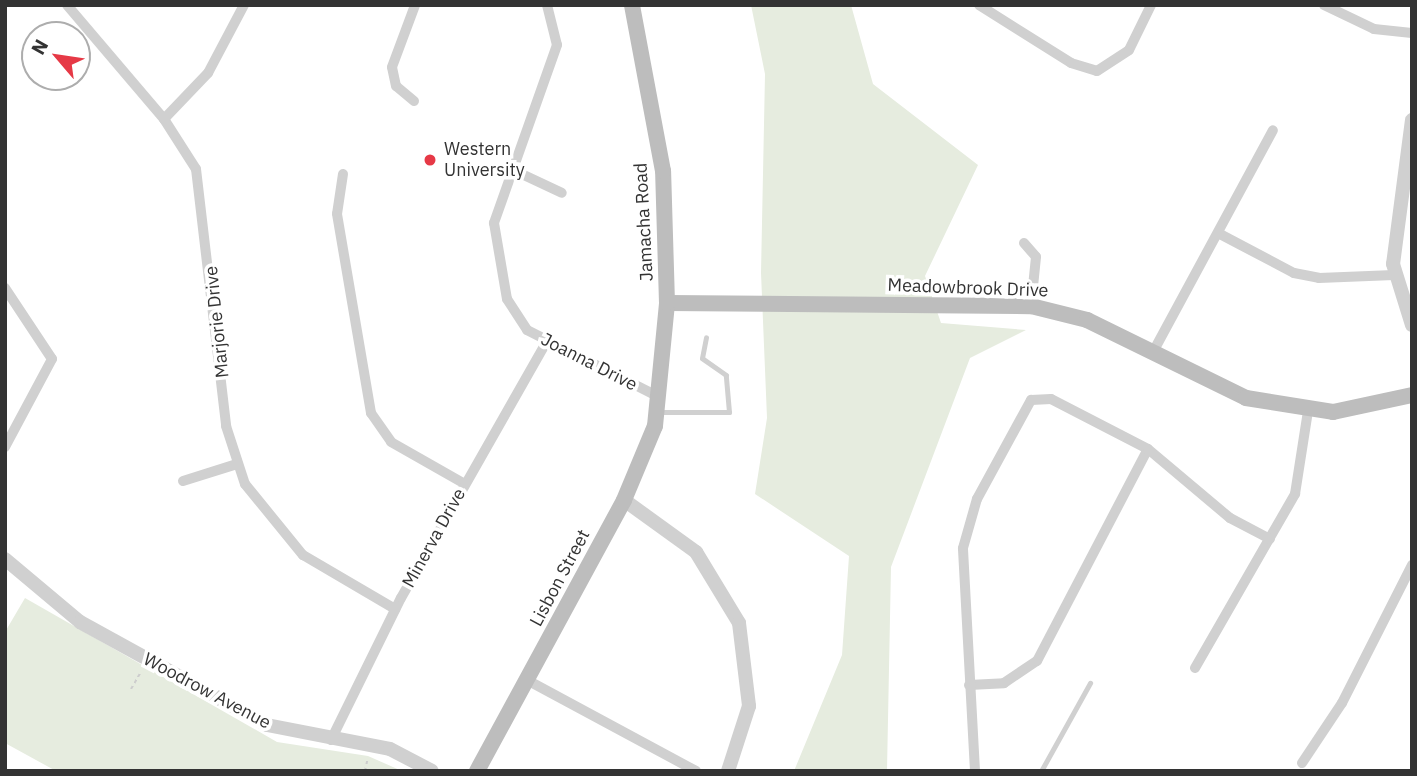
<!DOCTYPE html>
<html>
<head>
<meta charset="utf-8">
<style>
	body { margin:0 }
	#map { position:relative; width:1417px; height:776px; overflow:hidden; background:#fff; font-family:"IBM Plex Sans",sans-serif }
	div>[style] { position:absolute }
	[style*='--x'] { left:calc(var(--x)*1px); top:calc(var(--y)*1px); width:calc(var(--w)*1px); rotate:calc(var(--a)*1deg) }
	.green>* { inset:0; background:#e6ecdf }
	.path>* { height:2px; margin-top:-1px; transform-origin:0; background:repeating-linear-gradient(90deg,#cdcdcd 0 3.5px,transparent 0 7px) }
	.service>* { height:5px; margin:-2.5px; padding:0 2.5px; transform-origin:2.5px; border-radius:2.5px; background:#d0d0d0 }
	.minor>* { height:10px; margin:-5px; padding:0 5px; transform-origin:5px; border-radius:5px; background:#d0d0d0 }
	.tertiary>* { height:14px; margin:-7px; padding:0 7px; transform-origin:7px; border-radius:7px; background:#d0d0d0 }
	.secondary>* { height:16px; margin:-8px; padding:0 8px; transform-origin:8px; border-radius:8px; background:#bdbdbd }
	.dots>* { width:19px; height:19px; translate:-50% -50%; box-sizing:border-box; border:4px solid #fff; border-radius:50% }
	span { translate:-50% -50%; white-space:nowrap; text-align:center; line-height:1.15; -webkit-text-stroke:7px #fff; paint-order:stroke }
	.poi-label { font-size:18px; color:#333 }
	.left { translate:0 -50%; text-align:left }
	.street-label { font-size:18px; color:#333 }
	.frame { position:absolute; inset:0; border:7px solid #333; pointer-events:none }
	.north { position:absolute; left:21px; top:21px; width:70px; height:70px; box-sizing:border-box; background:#fff; border:2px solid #adadad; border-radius:50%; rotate:299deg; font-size:19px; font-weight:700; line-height:28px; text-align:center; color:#333 }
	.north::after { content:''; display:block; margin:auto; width:24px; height:32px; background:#e63946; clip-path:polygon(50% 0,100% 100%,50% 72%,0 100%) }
</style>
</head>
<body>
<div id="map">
	<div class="green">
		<i style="clip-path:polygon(751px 5px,851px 5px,873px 84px,978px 165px,925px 276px,941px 323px,1026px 330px,970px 358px,891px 567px,887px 771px,794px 771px,842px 655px,849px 556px,755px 494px,767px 418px,761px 273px,765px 74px)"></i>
		<i style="clip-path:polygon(25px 598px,277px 742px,368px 756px,402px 771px,56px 771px,5px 743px,5px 632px)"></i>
	</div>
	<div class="path">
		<i style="--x:131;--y:689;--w:20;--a:-60"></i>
		<i style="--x:365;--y:771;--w:14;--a:-78"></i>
	</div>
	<div class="service">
		<i style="--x:660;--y:412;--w:69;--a:0"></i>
		<i style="--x:729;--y:412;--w:37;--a:-95"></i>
		<i style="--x:726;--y:375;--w:29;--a:-145"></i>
		<i style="--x:702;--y:358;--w:21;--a:-79"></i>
		<i style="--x:1041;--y:771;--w:101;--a:-60.9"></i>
	</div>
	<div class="minor">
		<i style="--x:67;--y:5;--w:150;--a:49.6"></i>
		<i style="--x:164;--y:119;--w:59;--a:57.4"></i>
		<i style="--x:196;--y:169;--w:259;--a:83.3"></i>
		<i style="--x:226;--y:426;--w:61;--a:71.9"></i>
		<i style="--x:245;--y:484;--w:92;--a:50.8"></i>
		<i style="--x:303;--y:555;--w:107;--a:30.4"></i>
		<i style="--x:547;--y:5;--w:41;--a:76"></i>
		<i style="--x:557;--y:45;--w:189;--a:109.5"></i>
		<i style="--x:494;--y:223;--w:77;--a:80.3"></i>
		<i style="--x:507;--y:299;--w:37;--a:57"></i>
		<i style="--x:527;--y:330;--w:148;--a:26.9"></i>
		<i style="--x:979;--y:5;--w:109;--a:32.2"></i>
		<i style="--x:1071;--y:63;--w:27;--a:17"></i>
		<i style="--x:1097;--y:71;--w:38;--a:-33"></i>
		<i style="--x:1129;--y:50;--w:50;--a:-63.9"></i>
		<i style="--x:1324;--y:5;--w:55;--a:25.6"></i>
		<i style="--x:1374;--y:29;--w:38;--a:6"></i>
		<i style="--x:414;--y:101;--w:23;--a:-140"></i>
		<i style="--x:396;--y:86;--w:19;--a:-102"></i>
		<i style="--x:392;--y:67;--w:66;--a:-69.6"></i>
		<i style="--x:164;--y:119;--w:64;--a:-46.3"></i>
		<i style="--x:208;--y:73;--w:77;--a:-62.1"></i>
		<i style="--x:511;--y:169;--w:56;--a:25.2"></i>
		<i style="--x:343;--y:174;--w:40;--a:98.5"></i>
		<i style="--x:337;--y:214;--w:202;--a:80.3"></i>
		<i style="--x:371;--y:413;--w:35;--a:55"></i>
		<i style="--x:391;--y:442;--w:85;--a:29.6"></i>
		<i style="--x:1218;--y:233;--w:86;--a:27.8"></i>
		<i style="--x:1294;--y:273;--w:25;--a:11"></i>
		<i style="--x:1319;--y:278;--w:75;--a:-2.3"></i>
		<i style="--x:1024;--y:243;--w:18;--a:49"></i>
		<i style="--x:1036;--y:257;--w:49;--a:95.8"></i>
		<i style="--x:5;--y:288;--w:85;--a:56.5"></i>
		<i style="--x:52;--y:359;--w:100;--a:118.1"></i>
		<i style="--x:1153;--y:352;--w:252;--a:-61.6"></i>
		<i style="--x:183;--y:481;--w:57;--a:-17.5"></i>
		<i style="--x:1195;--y:668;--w:201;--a:-60.1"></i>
		<i style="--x:1295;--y:494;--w:84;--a:-81.1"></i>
		<i style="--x:527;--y:680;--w:192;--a:28.3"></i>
		<i style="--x:969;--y:685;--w:35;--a:-3"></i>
		<i style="--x:1004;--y:683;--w:40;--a:-34"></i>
		<i style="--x:1037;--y:661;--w:239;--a:-62.4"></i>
		<i style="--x:331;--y:740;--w:158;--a:-63.8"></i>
		<i style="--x:401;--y:598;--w:296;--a:-60.4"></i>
		<i style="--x:1302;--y:763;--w:72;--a:-56.3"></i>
		<i style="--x:1342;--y:703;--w:155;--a:-63.1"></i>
		<i style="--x:975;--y:771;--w:223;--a:-93.1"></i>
		<i style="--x:963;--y:548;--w:51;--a:-74.1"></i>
		<i style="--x:977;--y:499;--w:113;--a:-61.4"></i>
		<i style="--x:1031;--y:400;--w:20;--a:-3"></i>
		<i style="--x:1051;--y:399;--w:109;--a:27.3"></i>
		<i style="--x:1148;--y:449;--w:107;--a:40.1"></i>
		<i style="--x:1230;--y:518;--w:45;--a:27.7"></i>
	</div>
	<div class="tertiary">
		<i style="--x:1412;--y:120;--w:145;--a:97.5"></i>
		<i style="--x:1393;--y:264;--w:64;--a:72.7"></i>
		<i style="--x:624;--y:500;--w:89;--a:35.8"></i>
		<i style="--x:696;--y:552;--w:83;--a:58.8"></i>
		<i style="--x:739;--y:623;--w:84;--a:83.1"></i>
		<i style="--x:749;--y:706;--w:68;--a:107.9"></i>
		<i style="--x:5;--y:559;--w:98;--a:40"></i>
		<i style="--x:80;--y:622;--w:213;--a:28.8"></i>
		<i style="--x:267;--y:725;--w:125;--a:11"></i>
		<i style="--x:390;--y:749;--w:47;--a:27.6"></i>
	</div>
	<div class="secondary">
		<i style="--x:667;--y:303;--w:364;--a:0.5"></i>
		<i style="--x:1031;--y:306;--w:58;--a:14"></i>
		<i style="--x:1087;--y:320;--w:177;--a:26.1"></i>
		<i style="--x:1246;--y:398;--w:88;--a:9.1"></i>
		<i style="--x:1333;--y:412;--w:81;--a:-12.1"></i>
		<i style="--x:477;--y:771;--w:308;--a:-61.5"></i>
		<i style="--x:624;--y:500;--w:80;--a:-67.3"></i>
		<i style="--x:655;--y:426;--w:124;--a:-84.4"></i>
		<i style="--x:667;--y:303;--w:132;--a:-91.7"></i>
		<i style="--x:663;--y:171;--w:169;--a:-100.6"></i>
	</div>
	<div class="dots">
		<i style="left:430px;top:160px;background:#e63946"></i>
	</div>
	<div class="poi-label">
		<span class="left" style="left:444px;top:160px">Western<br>University</span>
	</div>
	<div class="street-label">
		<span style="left:644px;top:222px;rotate:-93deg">Jamacha Road</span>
		<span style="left:968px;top:288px;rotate:2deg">Meadowbrook Drive</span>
		<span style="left:217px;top:322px;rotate:-96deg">Marjorie Drive</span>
		<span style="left:589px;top:362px;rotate:27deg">Joanna Drive</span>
		<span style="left:434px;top:538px;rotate:-61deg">Minerva Drive</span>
		<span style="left:560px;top:578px;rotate:-62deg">Lisbon Street</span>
		<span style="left:207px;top:691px;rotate:28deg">Woodrow Avenue</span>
	</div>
	<div class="frame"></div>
	<div class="north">N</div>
</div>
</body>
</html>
